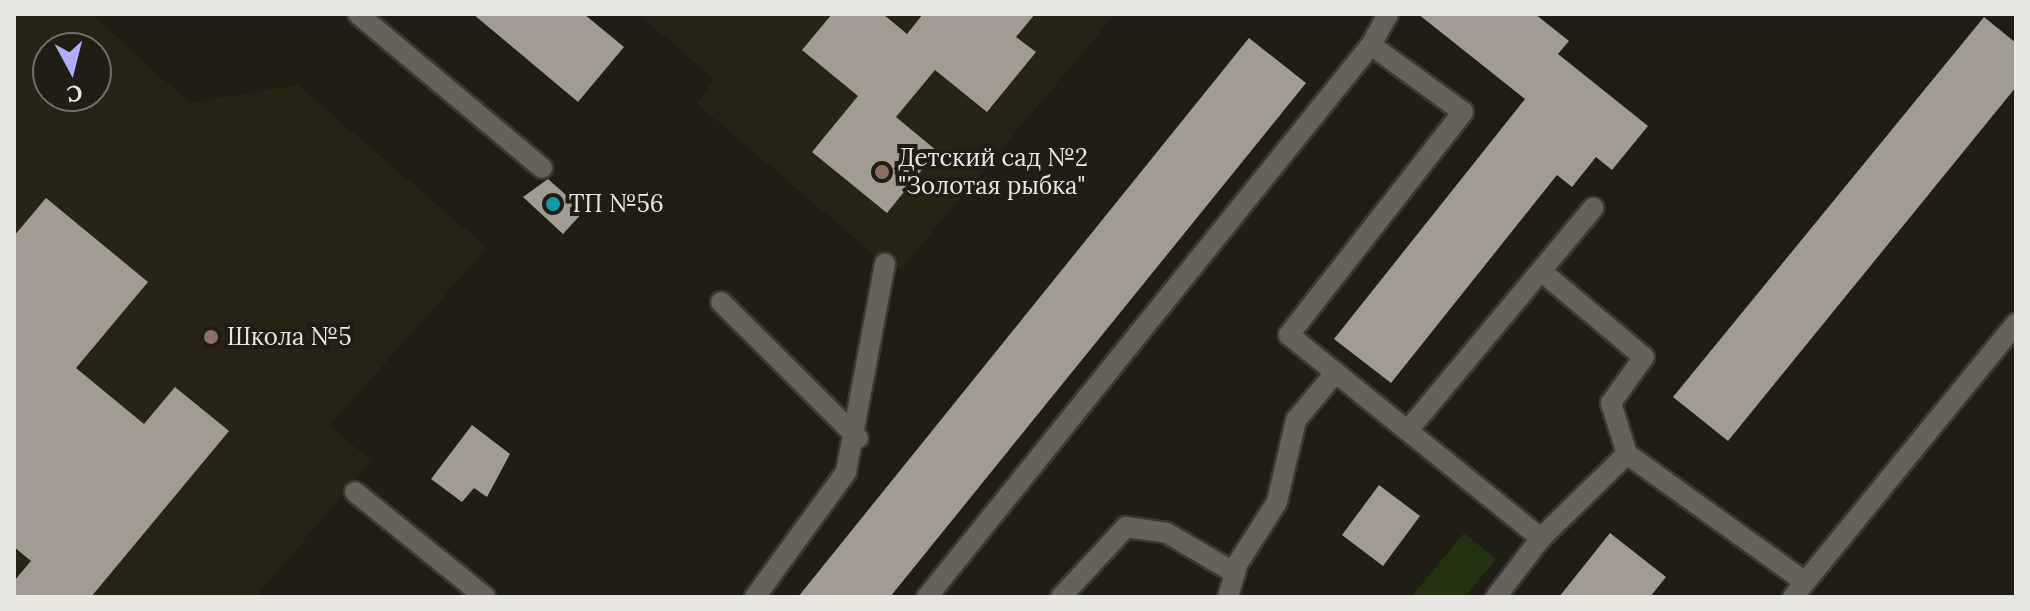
<!DOCTYPE html>
<html>
<head>
<meta charset="utf-8">
<style>
	body { margin:0 }
	#map { position:relative; width:2030px; height:611px; overflow:hidden; background:#201d15; font-family:Lora,serif }
	div>[style] { position:absolute }
	[style*='--x'] { left:calc(var(--x)*1px); top:calc(var(--y)*1px); width:calc(var(--w)*1px); rotate:calc(var(--a)*1deg) }
	.built>* { inset:0; background:#282415 }
	.green>* { inset:0; background:#233210 }
	.building>* { inset:0; background:#a19b91 }
	.roads { filter:drop-shadow(2px 0 #3b3834) drop-shadow(-2px 0 #3b3834) drop-shadow(0 2px #3b3834) drop-shadow(0 -2px #3b3834) }
	.service>* { height:20px; margin:-10px; padding:0 10px; transform-origin:10px; border-radius:10px; background:#656258 }
	.secondary>* { height:20px; margin:-10px; padding:0 10px; transform-origin:10px; border-radius:10px; background:#656258 }
	.dots>* { width:22px; height:22px; translate:-50% -50%; box-sizing:border-box; border:4px solid #201d15; border-radius:50% }
	span { translate:-50% -50%; white-space:nowrap; text-align:center; line-height:1.15; -webkit-text-stroke:8px #201d15; paint-order:stroke }
	.poi-label { font-size:24px; color:#e8e7e1 }
	.left { translate:0 -50%; text-align:left }
	.frame { position:absolute; inset:0; border:16px solid #e8e7e1; pointer-events:none }
	.north { position:absolute; left:32px; top:32px; width:80px; height:80px; box-sizing:border-box; background:#201d15; border:2px solid #706e67; border-radius:50%; rotate:173deg; font-size:22px; font-weight:700; line-height:32px; text-align:center; color:#e8e7e1 }
	.north::after { content:''; display:block; margin:auto; width:28px; height:36px; background:#b0aefa; clip-path:polygon(50% 0,100% 100%,50% 72%,0 100%) }
</style>
</head>
<body>
<div id="map">
	<div class="built">
		<i style="clip-path:polygon(evenodd,14px 14px,92px 14px,189px 103px,298px 85px,487px 248px,330px 425px,371px 461px,256px 597px,14px 597px,14px 14px,48px 48px,96px 48px,96px 96px,48px 96px,48px 48px)"></i>
		<i style="clip-path:polygon(638px 14px,1115px 14px,902px 268px,885px 264px,697px 104px,714px 79px)"></i>
	</div>
	<div class="green">
		<i style="clip-path:polygon(1464px 533px,1496px 559px,1465px 597px,1411px 597px)"></i>
	</div>
	<div class="building">
		<i style="clip-path:polygon(473px 14px,584px 14px,624px 47px,578px 102px)"></i>
		<i style="clip-path:polygon(832px 14px,883px 14px,907px 34px,923px 14px,1035px 14px,1016px 37px,1036px 52px,987px 112px,935px 70px,896px 117px,937px 151px,887px 213px,812px 152px,858px 96px,802px 50px)"></i>
		<i style="clip-path:polygon(1418px 14px,1535px 14px,1569px 41px,1558px 54px,1648px 126px,1612px 170px,1596px 157px,1572px 187px,1557px 175px,1391px 383px,1334px 339px,1525px 99px)"></i>
		<i style="clip-path:polygon(1984px 17px,2016px 43px,2016px 87px,1728px 441px,1673px 397px)"></i>
		<i style="clip-path:polygon(1249px 38px,1306px 83px,1268px 130px,890px 597px,798px 597px)"></i>
		<i style="clip-path:polygon(548px 179px,584px 211px,563px 234px,523px 197px)"></i>
		<i style="clip-path:polygon(46px 198px,148px 282px,76px 368px,144px 424px,175px 387px,229px 431px,91px 597px,14px 597px,14px 581px,31px 561px,14px 547px,14px 236px)"></i>
		<i style="clip-path:polygon(472px 425px,510px 454px,487px 497px,474px 488px,462px 502px,431px 479px)"></i>
		<i style="clip-path:polygon(1379px 485px,1420px 516px,1383px 566px,1342px 535px)"></i>
		<i style="clip-path:polygon(1610px 533px,1666px 577px,1650px 597px,1559px 597px)"></i>
	</div>
	<div class="roads">
		<div class="service">
			<i style="--x:358;--y:14;--w:240;--a:39.9"></i>
			<i style="--x:1371;--y:45;--w:114;--a:36.1"></i>
			<i style="--x:1463;--y:112;--w:283;--a:128"></i>
			<i style="--x:1289;--y:335;--w:324;--a:38.9"></i>
			<i style="--x:1541;--y:271;--w:134;--a:39.9"></i>
			<i style="--x:1644;--y:357;--w:57;--a:125.7"></i>
			<i style="--x:1611;--y:403;--w:53;--a:72.6"></i>
			<i style="--x:1627;--y:454;--w:219;--a:35.7"></i>
			<i style="--x:721;--y:302;--w:193;--a:44.8"></i>
			<i style="--x:1409;--y:429;--w:288;--a:-50.2"></i>
			<i style="--x:355;--y:492;--w:167;--a:38.9"></i>
			<i style="--x:755;--y:597;--w:155;--a:-53.9"></i>
			<i style="--x:846;--y:472;--w:212;--a:-79.4"></i>
			<i style="--x:927;--y:597;--w:708;--a:-51.19"></i>
			<i style="--x:1371;--y:45;--w:35;--a:-61"></i>
			<i style="--x:1061;--y:597;--w:96;--a:-47.1"></i>
			<i style="--x:1126;--y:527;--w:41;--a:8.3"></i>
			<i style="--x:1167;--y:533;--w:79;--a:30.5"></i>
			<i style="--x:1228;--y:597;--w:35;--a:-74"></i>
			<i style="--x:1238;--y:563;--w:72;--a:-57.4"></i>
			<i style="--x:1277;--y:502;--w:84;--a:-77"></i>
			<i style="--x:1296;--y:420;--w:62;--a:-50.2"></i>
			<i style="--x:1496;--y:597;--w:74;--a:-52.7"></i>
			<i style="--x:1541;--y:538;--w:120;--a:-44.3"></i>
		</div>
		<div class="secondary">
			<i style="--x:1793;--y:597;--w:353;--a:-50.8"></i>
		</div>
	</div>
	<div class="dots">
		<i style="left:882px;top:172px;background:#8d6e63"></i>
		<i style="left:553px;top:204px;background:#0f9aa8"></i>
		<i style="left:211px;top:337px;background:#8d6e63"></i>
	</div>
	<div class="poi-label">
		<span class="left" style="left:898px;top:172px">Детский сад №2<br>"Золотая рыбка"</span>
		<span class="left" style="left:569px;top:204px">ТП №56</span>
		<span class="left" style="left:227px;top:337px">Школа №5</span>
	</div>
	<div class="frame"></div>
	<div class="north">С</div>
</div>
</body>
</html>
